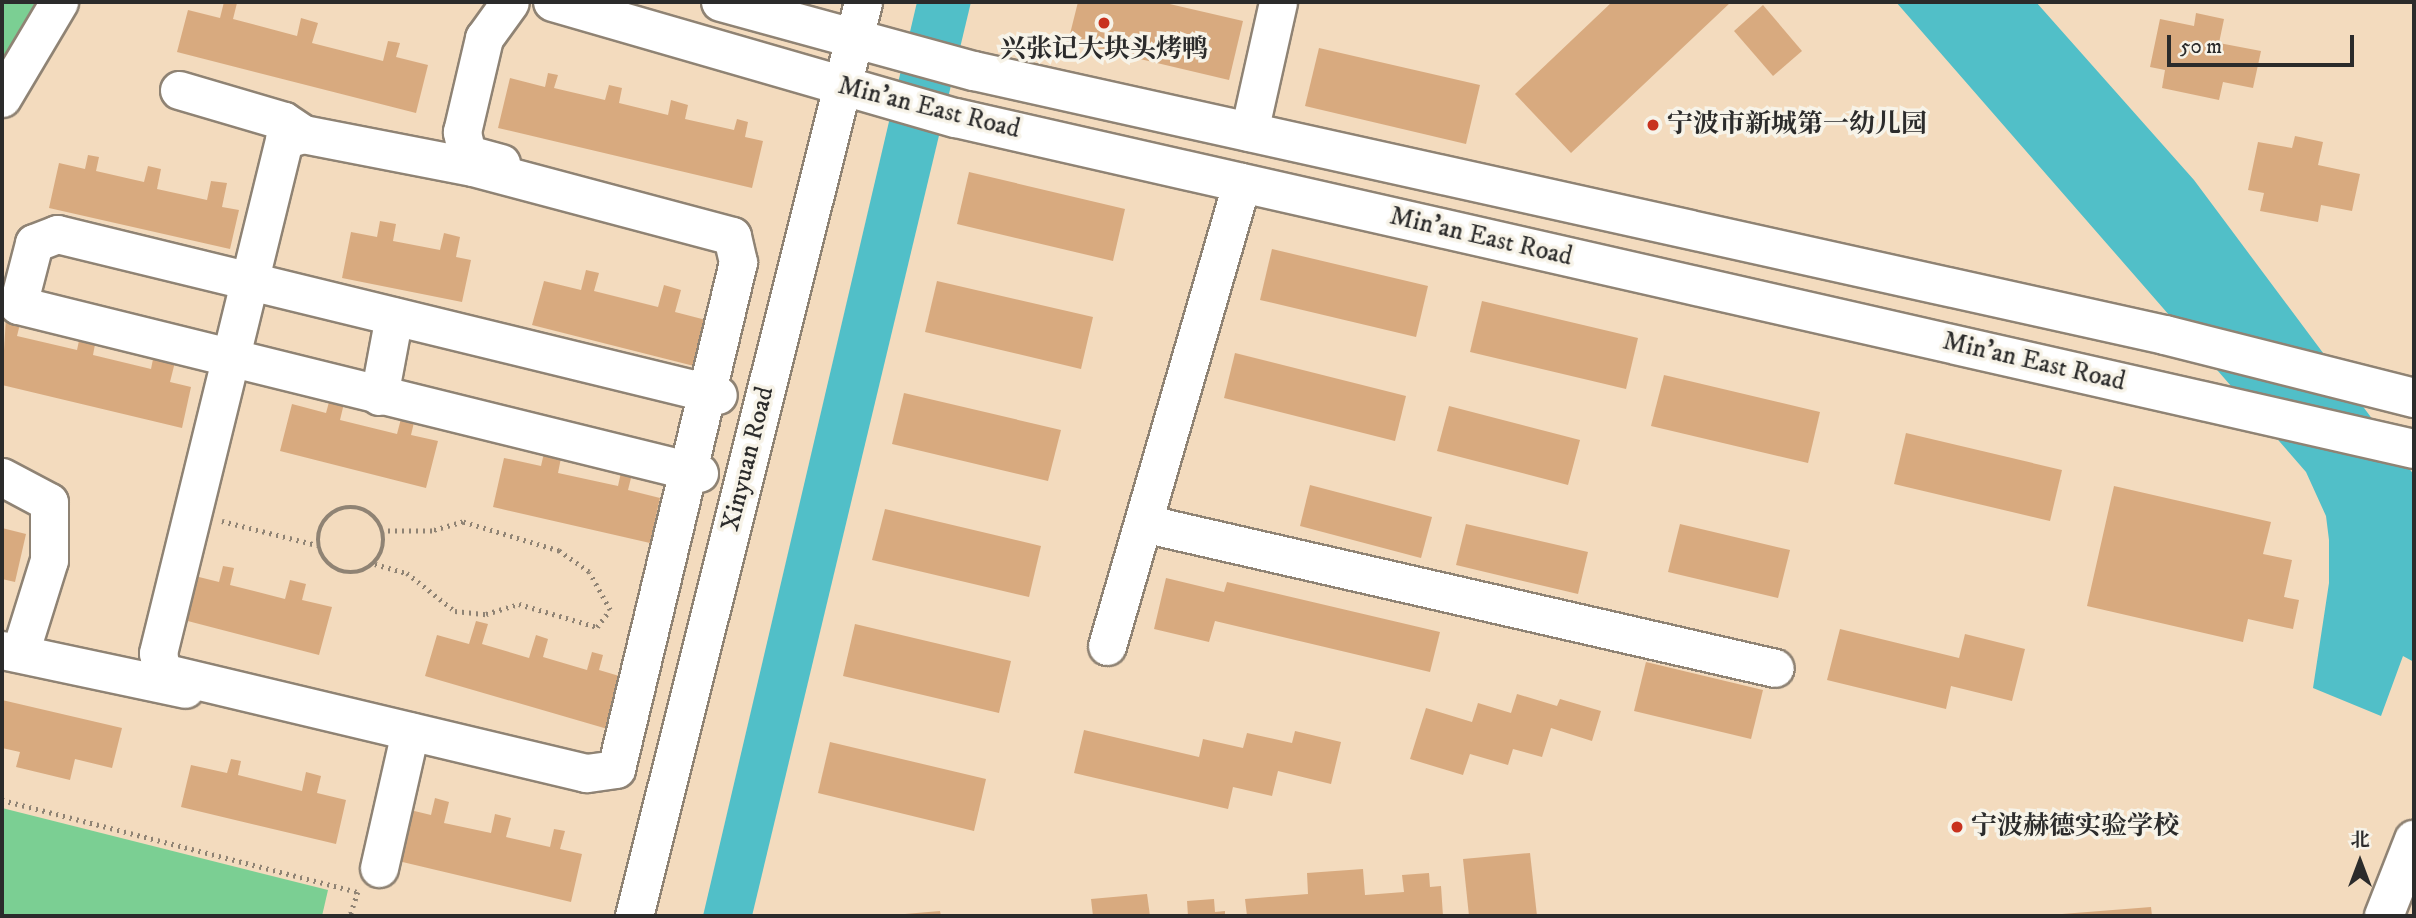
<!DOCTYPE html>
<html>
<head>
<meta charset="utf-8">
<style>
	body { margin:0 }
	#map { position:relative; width:2416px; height:918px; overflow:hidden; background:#f3dbbe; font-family:"IM FELL DW Pica","Noto Serif SC",serif }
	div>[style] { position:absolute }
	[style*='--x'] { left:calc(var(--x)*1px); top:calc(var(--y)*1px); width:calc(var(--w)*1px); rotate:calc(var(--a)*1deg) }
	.green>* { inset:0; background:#7bcf93 }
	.water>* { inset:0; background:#51bfc8 }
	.building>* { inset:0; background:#d8aa7f }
	.path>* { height:4.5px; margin-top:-2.25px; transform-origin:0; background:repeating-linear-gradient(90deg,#8f8374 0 2px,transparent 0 7px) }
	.path>.ring { margin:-2.25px; padding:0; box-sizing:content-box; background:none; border:4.5px solid #8f8374; border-radius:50% }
	.roads { filter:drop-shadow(2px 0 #8f8374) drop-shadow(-2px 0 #8f8374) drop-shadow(0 2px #8f8374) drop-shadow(0 -2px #8f8374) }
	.minor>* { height:37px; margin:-18.5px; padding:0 18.5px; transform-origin:18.5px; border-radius:18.5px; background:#fff }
	.major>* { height:38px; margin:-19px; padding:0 19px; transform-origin:19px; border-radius:19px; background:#fff }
	.dots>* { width:19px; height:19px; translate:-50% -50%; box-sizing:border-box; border:4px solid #f7f3e8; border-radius:50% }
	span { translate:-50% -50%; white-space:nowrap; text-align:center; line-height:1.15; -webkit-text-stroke:7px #f7f3e8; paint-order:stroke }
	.poi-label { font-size:26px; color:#2b2b2b; font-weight:700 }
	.left { translate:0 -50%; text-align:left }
	.street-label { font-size:26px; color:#2b2b2b }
	.frame { position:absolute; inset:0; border:4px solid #2b2b2b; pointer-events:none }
	.north { position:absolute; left:2325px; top:827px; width:70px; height:70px; -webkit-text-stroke:5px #f7f3e8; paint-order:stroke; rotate:0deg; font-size:19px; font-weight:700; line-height:28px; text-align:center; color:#2b2b2b }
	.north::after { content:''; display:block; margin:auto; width:24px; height:32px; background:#2b2b2b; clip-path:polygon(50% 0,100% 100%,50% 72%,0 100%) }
	.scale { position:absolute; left:2167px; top:35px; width:187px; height:32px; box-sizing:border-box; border:4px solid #2b2b2b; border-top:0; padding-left:9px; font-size:21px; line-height:24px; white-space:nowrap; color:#2b2b2b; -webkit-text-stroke:5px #f7f3e8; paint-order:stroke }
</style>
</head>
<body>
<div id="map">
	<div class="green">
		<i style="clip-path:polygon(2px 2px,37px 2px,2px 64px)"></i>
		<i style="clip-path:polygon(2px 808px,328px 890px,322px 916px,2px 916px)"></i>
	</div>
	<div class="water">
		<i style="clip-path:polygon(917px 2px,971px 2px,752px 916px,703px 916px)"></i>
		<i style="clip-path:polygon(1896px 2px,2036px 2px,2194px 180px,2414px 475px,2414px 662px,2403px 656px,2381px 716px,2313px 688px,2329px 583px,2329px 540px,2326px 516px,2306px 472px)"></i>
	</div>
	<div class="building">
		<i style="clip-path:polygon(224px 2px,237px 3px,233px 19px,297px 36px,301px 18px,318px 23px,312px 43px,383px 61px,388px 41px,400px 43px,396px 57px,428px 65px,416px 113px,177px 52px,188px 10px,220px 18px)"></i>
		<i style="clip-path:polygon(1078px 2px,1161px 2px,1243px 21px,1229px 80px,1068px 42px)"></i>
		<i style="clip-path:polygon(1612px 2px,1731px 2px,1571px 153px,1515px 94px)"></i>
		<i style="clip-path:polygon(1763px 5px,1802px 51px,1773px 76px,1734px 31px)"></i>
		<i style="clip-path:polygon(2196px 13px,2224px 19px,2219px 43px,2261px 51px,2253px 88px,2223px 82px,2219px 100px,2162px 88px,2165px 70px,2150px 67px,2160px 19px,2194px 26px)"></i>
		<i style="clip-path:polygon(1319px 48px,1480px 85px,1466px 144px,1305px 106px)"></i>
		<i style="clip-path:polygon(548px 73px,558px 75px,554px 88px,605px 100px,609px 85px,622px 88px,619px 103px,668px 115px,671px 100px,688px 105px,685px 119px,734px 130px,737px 119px,748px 122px,745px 137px,763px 141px,752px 188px,498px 128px,510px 78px,545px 87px)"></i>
		<i style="clip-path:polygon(2295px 136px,2323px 142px,2318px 165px,2360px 174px,2352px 211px,2321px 205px,2318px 222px,2260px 211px,2264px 193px,2248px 190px,2258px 142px,2292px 148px)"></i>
		<i style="clip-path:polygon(88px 155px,99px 157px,96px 171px,144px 182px,148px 166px,161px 169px,157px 189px,207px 200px,211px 181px,227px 183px,222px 207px,239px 210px,230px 249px,49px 208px,59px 163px,85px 169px)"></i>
		<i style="clip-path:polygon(969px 172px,1125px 209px,1113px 261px,957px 224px)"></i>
		<i style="clip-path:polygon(380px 221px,396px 224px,393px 241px,440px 250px,444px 233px,460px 237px,456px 257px,471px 260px,462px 302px,342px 278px,351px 232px,377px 237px)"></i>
		<i style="clip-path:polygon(1272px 249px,1428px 286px,1416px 337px,1260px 300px)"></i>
		<i style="clip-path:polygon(586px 270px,599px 273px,594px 291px,658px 307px,664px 285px,681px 290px,675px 312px,706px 320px,694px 366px,532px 325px,544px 281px,581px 290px)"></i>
		<i style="clip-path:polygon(937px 281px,1093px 317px,1081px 369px,925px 332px)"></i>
		<i style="clip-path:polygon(1482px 301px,1638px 338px,1626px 389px,1470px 352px)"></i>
		<i style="clip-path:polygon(6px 316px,21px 320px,17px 336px,77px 350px,80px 336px,96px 339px,93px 355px,151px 369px,155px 349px,177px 354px,170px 382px,191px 387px,182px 428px,2px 385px)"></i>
		<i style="clip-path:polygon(1235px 353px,1406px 396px,1395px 441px,1224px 398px)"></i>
		<i style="clip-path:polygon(1664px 375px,1820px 412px,1808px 463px,1651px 426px)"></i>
		<i style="clip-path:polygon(332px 391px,346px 395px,340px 420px,397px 434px,403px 411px,416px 414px,411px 435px,438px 441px,426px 488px,280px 451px,292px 404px,326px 413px)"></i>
		<i style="clip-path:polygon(904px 393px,1061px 430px,1048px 481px,892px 444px)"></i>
		<i style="clip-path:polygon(1449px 406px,1580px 440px,1568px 485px,1437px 451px)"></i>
		<i style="clip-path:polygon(1906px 433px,2062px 470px,2050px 521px,1894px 484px)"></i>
		<i style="clip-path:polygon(546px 444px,563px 448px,558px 473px,618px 486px,622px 468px,633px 470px,628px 490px,660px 498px,650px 543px,493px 507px,504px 458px,541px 466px)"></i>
		<i style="clip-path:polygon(1310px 485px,1432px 517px,1421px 558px,1300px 526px)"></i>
		<i style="clip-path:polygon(2114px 486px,2271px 522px,2263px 554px,2292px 560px,2284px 597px,2299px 600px,2293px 629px,2248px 619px,2243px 642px,2087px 606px)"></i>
		<i style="clip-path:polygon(885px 509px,1041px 546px,1029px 597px,872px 560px)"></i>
		<i style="clip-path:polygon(1466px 524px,1588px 552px,1578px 594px,1456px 565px)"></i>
		<i style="clip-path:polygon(1680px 524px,1790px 550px,1778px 598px,1668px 572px)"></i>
		<i style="clip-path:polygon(2px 528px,26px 534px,15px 582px,2px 579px)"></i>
		<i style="clip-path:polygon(223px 566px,234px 568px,230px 585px,285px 599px,290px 580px,306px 584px,302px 600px,332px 607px,319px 655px,180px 619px,191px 575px,219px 582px)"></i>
		<i style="clip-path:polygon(1166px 578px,1224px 592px,1227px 582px,1440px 632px,1430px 672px,1215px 621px,1209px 642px,1154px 629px)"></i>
		<i style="clip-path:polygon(476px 621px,488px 624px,482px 644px,529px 658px,536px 635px,548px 639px,543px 657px,587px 670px,592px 652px,603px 655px,599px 670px,626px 678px,611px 730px,425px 676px,437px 635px,469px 644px)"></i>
		<i style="clip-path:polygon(855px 624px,1011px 661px,999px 713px,843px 676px)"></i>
		<i style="clip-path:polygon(1840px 629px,1959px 658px,1965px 634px,2025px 649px,2012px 701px,1951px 686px,1946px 709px,1827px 680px)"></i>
		<i style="clip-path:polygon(1646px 662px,1763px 690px,1751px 739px,1634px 711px)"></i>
		<i style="clip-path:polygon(1517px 694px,1557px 706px,1560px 699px,1601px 711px,1592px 741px,1551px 728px,1542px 757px,1513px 749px,1508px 765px,1470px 754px,1463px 775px,1410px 759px,1426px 708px,1472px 722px,1478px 703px,1511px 713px)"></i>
		<i style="clip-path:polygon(2px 700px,122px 728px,112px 768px,75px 759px,70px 780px,16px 767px,20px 752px,2px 748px)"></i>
		<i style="clip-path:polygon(1084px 730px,1199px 757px,1203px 739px,1243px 748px,1247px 733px,1292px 743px,1295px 731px,1341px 742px,1331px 784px,1278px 771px,1272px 796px,1233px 787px,1228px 809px,1074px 773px)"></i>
		<i style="clip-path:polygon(830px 742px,986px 779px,974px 831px,818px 793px)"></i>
		<i style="clip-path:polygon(231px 759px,241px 761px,238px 775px,302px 791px,306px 772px,321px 776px,317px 793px,346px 800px,336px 844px,181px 807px,191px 765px,227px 773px)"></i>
		<i style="clip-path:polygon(435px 798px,449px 802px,444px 823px,491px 833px,495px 814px,511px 818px,506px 837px,550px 847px,554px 829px,565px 831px,560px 849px,582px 854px,571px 902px,394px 860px,406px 809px,431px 815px)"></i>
		<i style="clip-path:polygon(1530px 853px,1537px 916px,1469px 916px,1463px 859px)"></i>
		<i style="clip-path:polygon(1363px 869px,1365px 895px,1404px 892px,1402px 875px,1429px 873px,1430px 887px,1441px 886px,1443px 916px,1247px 916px,1245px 899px,1308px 894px,1307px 873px)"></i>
		<i style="clip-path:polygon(1147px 894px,1150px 916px,1093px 916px,1091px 899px)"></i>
		<i style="clip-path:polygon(1214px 899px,1215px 912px,1225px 911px,1225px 916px,1188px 916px,1187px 901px)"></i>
		<i style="clip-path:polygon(2151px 907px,2152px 916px,2062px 916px,2062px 914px)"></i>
		<i style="clip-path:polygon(940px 911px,941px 916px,905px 916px,905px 914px)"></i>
	</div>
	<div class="path">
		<i class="ring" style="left:318px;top:507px;width:61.5px;height:61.5px"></i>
		<i style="--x:222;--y:521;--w:98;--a:14.2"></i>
		<i style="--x:375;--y:564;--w:33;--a:16"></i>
		<i style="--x:407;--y:573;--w:61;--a:38.4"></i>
		<i style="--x:455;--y:611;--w:31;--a:6"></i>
		<i style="--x:486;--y:614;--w:34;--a:-17"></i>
		<i style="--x:519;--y:604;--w:81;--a:16.4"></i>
		<i style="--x:597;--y:627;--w:21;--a:-53"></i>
		<i style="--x:610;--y:610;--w:43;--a:-118.9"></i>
		<i style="--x:589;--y:572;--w:37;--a:-145"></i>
		<i style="--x:559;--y:551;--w:100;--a:-163.2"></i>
		<i style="--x:463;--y:522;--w:32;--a:164"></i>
		<i style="--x:432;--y:531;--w:49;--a:180"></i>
		<i style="--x:2;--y:800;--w:368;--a:14.5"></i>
		<i style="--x:358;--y:892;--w:25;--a:108"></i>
	</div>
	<div class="roads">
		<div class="minor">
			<i style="--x:179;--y:90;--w:109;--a:16.4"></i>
			<i style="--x:284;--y:121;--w:23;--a:34"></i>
			<i style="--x:2;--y:98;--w:112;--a:-59.3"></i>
			<i style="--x:1249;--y:132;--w:133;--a:-77.4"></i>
			<i style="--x:303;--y:134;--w:173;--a:11"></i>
			<i style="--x:473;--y:167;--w:268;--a:14.9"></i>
			<i style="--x:732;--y:236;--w:27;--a:77"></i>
			<i style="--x:738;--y:262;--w:521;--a:103.53"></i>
			<i style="--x:616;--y:769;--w:30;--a:172"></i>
			<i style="--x:586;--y:773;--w:436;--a:-166.6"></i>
			<i style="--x:162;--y:672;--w:19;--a:-102"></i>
			<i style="--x:158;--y:653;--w:528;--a:-76.2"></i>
			<i style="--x:284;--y:140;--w:20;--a:-18"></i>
			<i style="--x:501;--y:163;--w:35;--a:-165"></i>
			<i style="--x:467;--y:154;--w:23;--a:-103"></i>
			<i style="--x:462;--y:132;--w:97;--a:-76.8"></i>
			<i style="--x:484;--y:38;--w:44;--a:-54.2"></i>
			<i style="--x:379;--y:396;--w:81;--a:-79.4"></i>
			<i style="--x:699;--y:473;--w:701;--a:-166.14"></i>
			<i style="--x:18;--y:305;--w:64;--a:-75.5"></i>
			<i style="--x:34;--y:243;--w:25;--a:-21"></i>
			<i style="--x:57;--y:234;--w:680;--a:13.69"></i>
			<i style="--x:2;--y:477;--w:53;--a:28"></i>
			<i style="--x:49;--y:502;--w:58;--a:90"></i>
			<i style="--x:49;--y:560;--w:97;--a:107.3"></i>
			<i style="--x:1143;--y:523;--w:648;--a:12.92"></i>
			<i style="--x:1107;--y:646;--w:483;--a:-73.8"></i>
			<i style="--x:2;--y:650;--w:187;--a:12"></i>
			<i style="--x:379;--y:868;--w:140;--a:-77.2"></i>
			<i style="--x:634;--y:916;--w:942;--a:-75.93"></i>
		</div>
		<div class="major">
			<i style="--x:553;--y:2;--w:419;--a:16.1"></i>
			<i style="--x:956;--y:118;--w:1495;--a:12.79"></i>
			<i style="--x:721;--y:2;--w:262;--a:15.3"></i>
			<i style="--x:974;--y:71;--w:1220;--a:12.5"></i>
			<i style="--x:2165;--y:335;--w:257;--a:14.2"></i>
			<i style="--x:2384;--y:916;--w:82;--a:-68.5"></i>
		</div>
	</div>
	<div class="dots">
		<i style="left:1104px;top:23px;background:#c8321e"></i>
		<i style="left:1653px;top:125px;background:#c8321e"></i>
		<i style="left:1957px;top:827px;background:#c8321e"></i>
	</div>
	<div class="poi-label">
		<span style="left:1104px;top:50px">兴张记大块头烤鸭</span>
		<span class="left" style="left:1667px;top:125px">宁波市新城第一幼儿园</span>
		<span class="left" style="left:1971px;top:827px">宁波赫德实验学校</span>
	</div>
	<div class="street-label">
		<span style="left:929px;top:108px;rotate:14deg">Min'an East Road</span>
		<span style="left:1481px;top:237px;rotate:13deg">Min'an East Road</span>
		<span style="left:2034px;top:362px;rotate:13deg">Min'an East Road</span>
		<span style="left:748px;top:459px;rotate:-76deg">Xinyuan Road</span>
	</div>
	<div class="frame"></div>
	<div class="north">北</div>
	<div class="scale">50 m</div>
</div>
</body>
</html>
